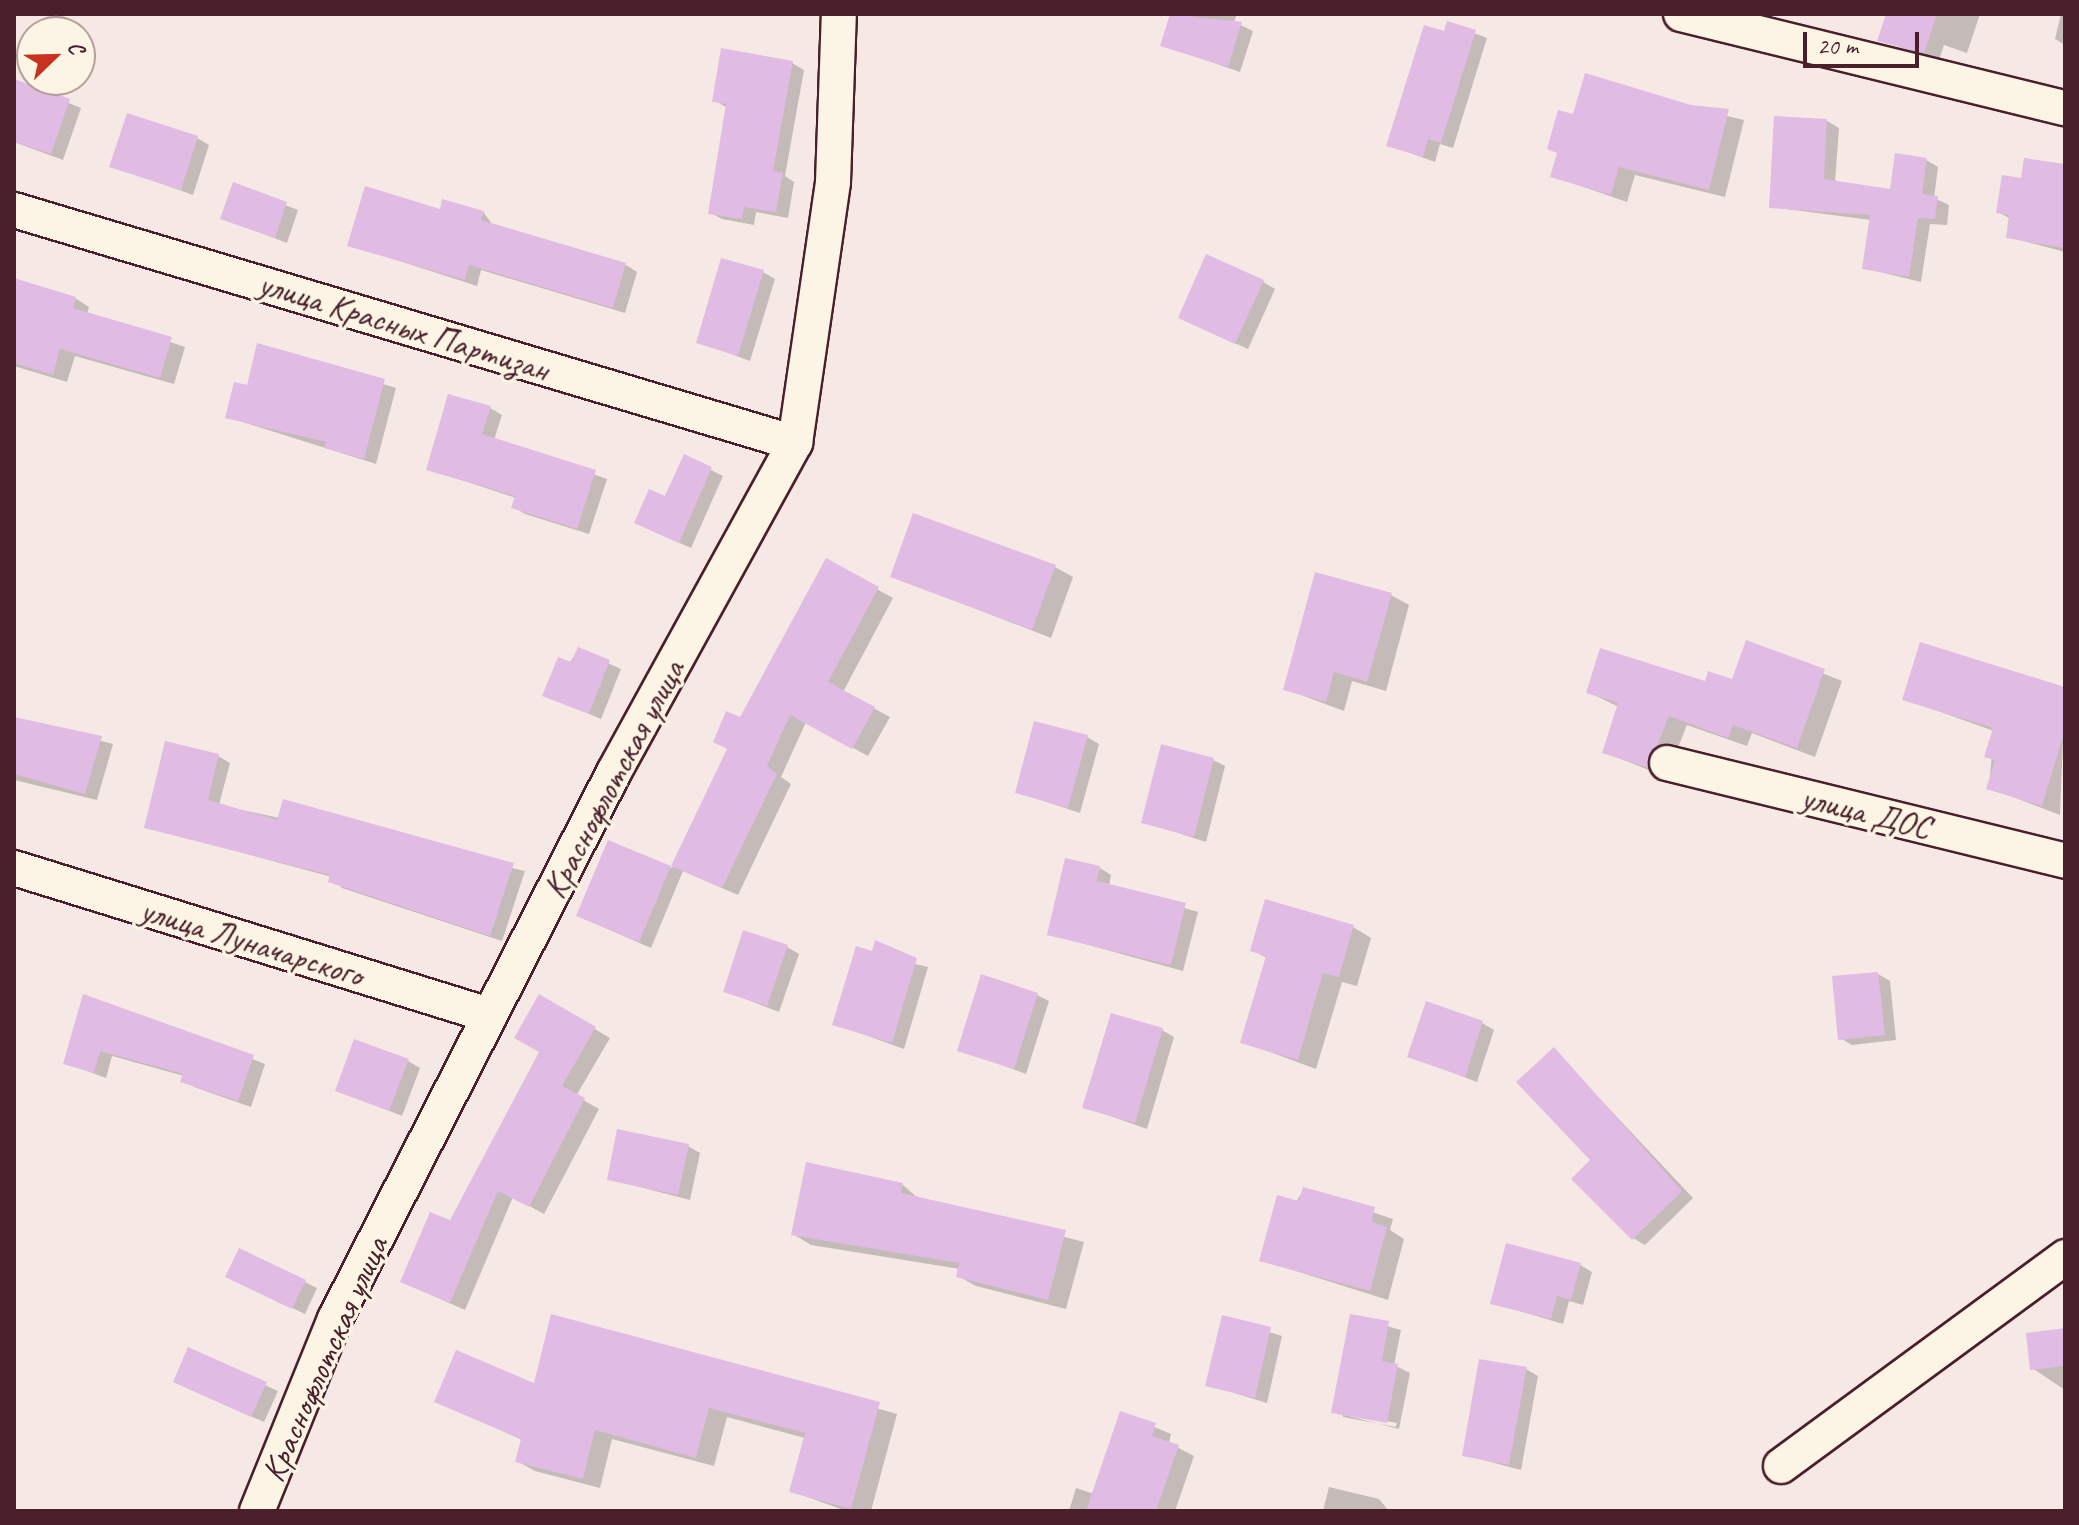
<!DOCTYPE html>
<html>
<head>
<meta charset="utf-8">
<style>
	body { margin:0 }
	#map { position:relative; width:2079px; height:1525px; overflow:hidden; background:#f6e9e5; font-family:Caveat,sans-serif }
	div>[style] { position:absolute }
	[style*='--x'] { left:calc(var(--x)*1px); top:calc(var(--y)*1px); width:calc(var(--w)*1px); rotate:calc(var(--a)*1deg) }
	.shadow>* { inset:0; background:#0003 }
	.building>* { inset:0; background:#e0bbe4 }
	.roads { filter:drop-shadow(2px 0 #4a1f2b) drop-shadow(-2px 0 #4a1f2b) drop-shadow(0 2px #4a1f2b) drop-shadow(0 -2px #4a1f2b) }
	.minor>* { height:34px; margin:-17px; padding:0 17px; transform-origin:17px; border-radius:17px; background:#fcf5e5 }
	span { translate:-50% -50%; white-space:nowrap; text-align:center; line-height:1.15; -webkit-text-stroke:7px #fcf5e5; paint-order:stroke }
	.street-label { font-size:34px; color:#4a1f2b }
	.frame { position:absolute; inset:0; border:16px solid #4a1f2b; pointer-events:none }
	.north { position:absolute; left:16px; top:16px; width:80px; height:80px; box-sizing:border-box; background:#fcf5e5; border:2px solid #b59f9b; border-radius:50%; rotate:67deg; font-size:22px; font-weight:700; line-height:32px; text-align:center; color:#4a1f2b }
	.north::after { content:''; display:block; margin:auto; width:28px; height:36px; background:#c8321e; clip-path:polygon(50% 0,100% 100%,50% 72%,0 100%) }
	.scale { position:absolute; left:1803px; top:32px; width:116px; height:36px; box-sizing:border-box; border:4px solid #4a1f2b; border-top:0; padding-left:10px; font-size:24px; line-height:28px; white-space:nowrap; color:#4a1f2b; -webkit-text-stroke:6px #fcf5e5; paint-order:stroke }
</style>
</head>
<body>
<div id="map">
	<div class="shadow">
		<i style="clip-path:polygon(1172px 14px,1237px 14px,1234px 22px,1253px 31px,1240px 72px,1162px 45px)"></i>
		<i style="clip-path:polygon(1888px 14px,1980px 14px,1967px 53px,1944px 45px,1939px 60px,1879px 40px)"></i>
		<i style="clip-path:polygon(2061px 14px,2065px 14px,2065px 45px,2055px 39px)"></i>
		<i style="clip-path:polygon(1449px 23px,1487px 38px,1453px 148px,1440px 144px,1435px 162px,1388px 145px)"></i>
		<i style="clip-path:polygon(792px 63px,804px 70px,785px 176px,794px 182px,788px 218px,756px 212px,754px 225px,722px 219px,711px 213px,726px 107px,714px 100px)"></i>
		<i style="clip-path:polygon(14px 81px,81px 108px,63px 160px,14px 142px)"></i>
		<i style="clip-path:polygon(1690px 107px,1744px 120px,1725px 197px,1635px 175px,1627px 202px,1552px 176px,1574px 116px)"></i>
		<i style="clip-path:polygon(1827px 121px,1839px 128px,1835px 183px,1892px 191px,1926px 160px,1938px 167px,1934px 198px,1949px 205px,1947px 225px,1930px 224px,1921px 282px,1864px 268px,1871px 220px,1771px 207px)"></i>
		<i style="clip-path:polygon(197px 138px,209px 145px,193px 195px,112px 166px)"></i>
		<i style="clip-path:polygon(2065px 167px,2065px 252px,2008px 237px,2011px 219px,1998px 212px,2023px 180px)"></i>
		<i style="clip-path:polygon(234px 185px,298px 210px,287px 243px,222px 218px)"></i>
		<i style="clip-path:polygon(441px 212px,483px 212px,493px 225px,626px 265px,637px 272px,625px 313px,481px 270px,477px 286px,350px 245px)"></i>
		<i style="clip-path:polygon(763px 272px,775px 279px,750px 361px,699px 342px)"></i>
		<i style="clip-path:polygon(1263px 282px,1275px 289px,1248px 349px,1192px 324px)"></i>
		<i style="clip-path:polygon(14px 285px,75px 298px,89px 307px,87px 314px,185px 347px,174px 384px,75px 356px,67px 382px,14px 366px)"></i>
		<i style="clip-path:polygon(258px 345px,396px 388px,376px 464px,227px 417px,248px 388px)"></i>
		<i style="clip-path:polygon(490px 408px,502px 415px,494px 440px,607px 479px,589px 534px,525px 514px,514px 507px,516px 498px,428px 469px)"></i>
		<i style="clip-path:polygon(685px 457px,723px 476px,691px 548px,648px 529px)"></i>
		<i style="clip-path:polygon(826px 561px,893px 598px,843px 692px,890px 717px,868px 756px,806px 722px,781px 777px,791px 784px,738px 895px,683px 871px,651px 948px,578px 916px,609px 842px,672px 868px)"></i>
		<i style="clip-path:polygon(1055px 567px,1073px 577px,1051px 638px,892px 576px)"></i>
		<i style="clip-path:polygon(1391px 595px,1409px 605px,1386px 691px,1352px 681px,1344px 711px,1285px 689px)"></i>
		<i style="clip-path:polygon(1747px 643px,1842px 681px,1815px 757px,1752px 733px,1747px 746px,1687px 725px,1666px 777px,1604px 752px,1619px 707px,1588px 692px,1734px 682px)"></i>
		<i style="clip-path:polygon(579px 650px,621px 669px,601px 719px,545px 695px)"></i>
		<i style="clip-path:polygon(2065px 689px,2060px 815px,1989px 788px,1994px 731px,1904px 699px)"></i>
		<i style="clip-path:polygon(14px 718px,113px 744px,97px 800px,14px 780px)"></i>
		<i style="clip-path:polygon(1087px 737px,1099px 744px,1080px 813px,1017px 792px)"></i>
		<i style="clip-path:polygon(218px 756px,230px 763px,219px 805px,525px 871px,502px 941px,342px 888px,332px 877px,147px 827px)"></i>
		<i style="clip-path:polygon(1213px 760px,1225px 766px,1206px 842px,1144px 822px)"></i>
		<i style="clip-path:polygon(1100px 868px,1111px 875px,1109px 886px,1198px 912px,1183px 971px,1049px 934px)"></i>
		<i style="clip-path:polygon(1353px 927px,1371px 938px,1357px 986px,1342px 982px,1316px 1069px,1243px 1042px,1267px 958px,1252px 950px)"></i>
		<i style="clip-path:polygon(787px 947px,799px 954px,779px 1012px,725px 991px)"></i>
		<i style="clip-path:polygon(873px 954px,928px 967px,904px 1049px,835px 1024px)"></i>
		<i style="clip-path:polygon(1878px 974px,1890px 981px,1896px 1040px,1852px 1045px,1840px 1038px)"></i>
		<i style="clip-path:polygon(1037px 995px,1049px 1001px,1026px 1074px,960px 1050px)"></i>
		<i style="clip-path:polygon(84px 996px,265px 1064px,251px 1107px,194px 1087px,184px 1076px,112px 1056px,106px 1078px,65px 1063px)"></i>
		<i style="clip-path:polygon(540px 997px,610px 1038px,576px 1096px,599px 1109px,544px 1214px,513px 1197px,465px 1310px,402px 1282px,451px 1223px,541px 1051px)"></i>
		<i style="clip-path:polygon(1482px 1023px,1494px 1030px,1477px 1082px,1409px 1056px)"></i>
		<i style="clip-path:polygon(1162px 1030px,1174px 1037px,1147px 1129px,1085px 1107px)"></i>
		<i style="clip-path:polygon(1554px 1050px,1693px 1198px,1645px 1245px,1633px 1238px,1593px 1160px)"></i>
		<i style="clip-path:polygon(408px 1061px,420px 1068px,402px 1116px,337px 1090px)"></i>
		<i style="clip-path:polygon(688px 1146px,700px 1153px,690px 1200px,609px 1179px)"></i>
		<i style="clip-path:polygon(903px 1185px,920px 1200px,1084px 1242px,1066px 1309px,976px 1286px,958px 1276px,960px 1269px,811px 1245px,793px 1234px)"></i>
		<i style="clip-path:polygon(1304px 1189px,1393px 1219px,1390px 1230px,1404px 1239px,1388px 1300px,1261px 1260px)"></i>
		<i style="clip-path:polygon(240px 1250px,317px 1288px,305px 1314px,240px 1283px)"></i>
		<i style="clip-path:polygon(1580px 1265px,1592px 1272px,1583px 1305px,1569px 1301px,1563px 1324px,1493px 1303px)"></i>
		<i style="clip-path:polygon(553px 1316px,897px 1414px,871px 1511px,846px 1511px,791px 1491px,805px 1438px,727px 1417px,714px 1466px,612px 1439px,600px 1488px,535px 1471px,517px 1461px,522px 1440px,437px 1401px,536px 1386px)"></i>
		<i style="clip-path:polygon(evenodd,1351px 1316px,1401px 1330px,1394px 1365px,1410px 1373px,1399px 1429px,1333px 1412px,1351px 1316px,1343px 1413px,1397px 1423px,1396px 1427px,1343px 1417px,1343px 1413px)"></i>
		<i style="clip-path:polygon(1223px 1318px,1282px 1336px,1267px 1403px,1208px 1385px)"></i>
		<i style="clip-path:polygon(2065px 1330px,2065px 1390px,2032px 1368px)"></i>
		<i style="clip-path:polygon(189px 1350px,278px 1391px,264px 1422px,187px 1388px)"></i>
		<i style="clip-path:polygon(1526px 1369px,1538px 1376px,1521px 1470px,1464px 1455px)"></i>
		<i style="clip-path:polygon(1121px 1413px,1171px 1434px,1169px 1443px,1194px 1456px,1175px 1511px,1069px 1511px,1076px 1488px,1094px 1494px)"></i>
		<i style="clip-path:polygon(1329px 1487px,1379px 1499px,1389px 1511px,1323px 1511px)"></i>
	</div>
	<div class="building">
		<i style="clip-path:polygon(1170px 14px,1242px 22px,1228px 67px,1160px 46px)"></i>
		<i style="clip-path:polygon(1886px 14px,1937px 14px,1924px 53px,1877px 41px)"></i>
		<i style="clip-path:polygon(1447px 21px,1476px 30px,1441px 143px,1428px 139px,1423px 157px,1386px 146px,1424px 25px,1444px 31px)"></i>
		<i style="clip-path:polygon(721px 48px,793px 61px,773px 171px,783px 173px,776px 212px,744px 207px,742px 219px,708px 214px,726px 104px,712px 102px)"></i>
		<i style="clip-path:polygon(1585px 73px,1691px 105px,1729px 109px,1709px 190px,1619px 167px,1611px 195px,1550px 177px,1557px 153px,1547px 149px,1558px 110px,1573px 114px)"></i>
		<i style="clip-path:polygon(14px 79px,70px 99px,51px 154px,14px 142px)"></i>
		<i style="clip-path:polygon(127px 113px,198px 136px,181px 190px,109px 167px)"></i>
		<i style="clip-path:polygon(1774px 116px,1827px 119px,1824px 179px,1890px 189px,1895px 153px,1927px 158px,1922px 194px,1938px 196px,1935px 219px,1918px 218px,1909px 277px,1862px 269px,1870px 215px,1769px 208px)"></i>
		<i style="clip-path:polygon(2024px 158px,2065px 164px,2065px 248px,2006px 238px,2009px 215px,1996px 213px,2002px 175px,2021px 178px)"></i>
		<i style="clip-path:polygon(233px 182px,287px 202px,275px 238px,220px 219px)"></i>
		<i style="clip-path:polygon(365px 186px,440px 209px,442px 199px,484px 211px,481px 220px,626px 263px,613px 308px,469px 265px,465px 280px,347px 246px)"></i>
		<i style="clip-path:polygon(1206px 254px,1264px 280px,1235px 344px,1178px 318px)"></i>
		<i style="clip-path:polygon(721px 258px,764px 270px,738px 356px,696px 343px)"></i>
		<i style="clip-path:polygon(14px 278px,76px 297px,73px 308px,172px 337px,160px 378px,60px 349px,53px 375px,14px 363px)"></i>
		<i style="clip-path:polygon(257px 343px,385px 379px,364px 459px,324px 448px,326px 442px,225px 418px,234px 382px,247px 385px)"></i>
		<i style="clip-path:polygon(448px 394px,491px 406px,482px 434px,596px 470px,577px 529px,511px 508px,515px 496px,426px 470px)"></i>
		<i style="clip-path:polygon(684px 454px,712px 467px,679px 543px,634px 523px,649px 489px,665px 496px)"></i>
		<i style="clip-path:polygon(913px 513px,1056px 565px,1032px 630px,890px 577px)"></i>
		<i style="clip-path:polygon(826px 558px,879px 587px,828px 682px,875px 707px,852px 749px,790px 715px,767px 766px,777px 774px,722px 888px,671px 866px,727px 749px,713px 742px,726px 711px,740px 717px)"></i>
		<i style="clip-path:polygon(1315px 572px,1392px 593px,1367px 682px,1334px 672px,1326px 702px,1283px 690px)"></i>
		<i style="clip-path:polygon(1746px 640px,1825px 669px,1797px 748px,1733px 725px,1728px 738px,1669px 716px,1648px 768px,1602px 753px,1618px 703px,1586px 693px,1600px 648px,1705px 681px,1708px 671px,1732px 679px)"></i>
		<i style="clip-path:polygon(1920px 642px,2065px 687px,2065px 730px,2042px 806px,1986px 789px,1995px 760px,1984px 757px,1993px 728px,1902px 700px)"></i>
		<i style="clip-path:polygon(578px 647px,610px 660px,589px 714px,542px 696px,558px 657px,571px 662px)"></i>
		<i style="clip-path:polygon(14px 717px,102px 736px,85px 794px,14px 774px)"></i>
		<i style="clip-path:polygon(1034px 721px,1088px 735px,1068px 808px,1015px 793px)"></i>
		<i style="clip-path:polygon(165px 741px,219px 754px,208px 800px,277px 820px,283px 799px,514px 863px,490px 936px,328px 882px,330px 875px,144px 828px)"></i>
		<i style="clip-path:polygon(1161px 744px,1214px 758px,1194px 837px,1141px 823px)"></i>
		<i style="clip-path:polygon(608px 840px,671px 866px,639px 942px,576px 916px)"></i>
		<i style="clip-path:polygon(1065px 858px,1100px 866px,1097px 881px,1186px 903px,1171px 965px,1047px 935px)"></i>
		<i style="clip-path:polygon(1265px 899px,1354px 925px,1339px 977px,1323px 973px,1298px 1060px,1240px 1043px,1266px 956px,1250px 951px)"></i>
		<i style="clip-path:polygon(743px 930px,788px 945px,767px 1006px,723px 992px)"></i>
		<i style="clip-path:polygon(875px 940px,917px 958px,892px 1043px,832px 1025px,856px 946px,872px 951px)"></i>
		<i style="clip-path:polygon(1878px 972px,1885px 1035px,1838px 1040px,1832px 976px)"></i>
		<i style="clip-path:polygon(981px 974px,1038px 993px,1014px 1069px,957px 1051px)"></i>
		<i style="clip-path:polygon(83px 994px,254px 1055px,238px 1101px,180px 1082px,183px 1074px,100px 1051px,94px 1073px,63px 1064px)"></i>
		<i style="clip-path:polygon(539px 994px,596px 1027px,562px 1086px,585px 1098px,529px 1207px,498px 1191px,450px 1303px,400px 1282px,430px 1212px,450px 1220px,539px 1052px,514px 1038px)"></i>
		<i style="clip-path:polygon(1426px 1001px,1483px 1021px,1465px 1077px,1407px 1057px)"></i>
		<i style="clip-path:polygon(1111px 1013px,1163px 1028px,1135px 1123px,1082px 1108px)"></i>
		<i style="clip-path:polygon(354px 1039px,409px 1059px,389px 1111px,335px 1091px)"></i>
		<i style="clip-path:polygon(1554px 1047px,1682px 1191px,1632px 1240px,1571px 1179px,1590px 1160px,1516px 1082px)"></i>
		<i style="clip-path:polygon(617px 1129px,689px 1144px,678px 1195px,607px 1180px)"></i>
		<i style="clip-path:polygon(806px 1162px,903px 1183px,901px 1193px,1066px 1230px,1048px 1300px,956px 1277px,959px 1263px,791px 1235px)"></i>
		<i style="clip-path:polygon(1303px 1187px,1375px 1207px,1372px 1222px,1387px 1227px,1370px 1291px,1259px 1261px,1277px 1195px,1299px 1201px)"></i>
		<i style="clip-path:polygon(1506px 1243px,1581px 1263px,1571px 1300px,1557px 1296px,1551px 1319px,1490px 1304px)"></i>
		<i style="clip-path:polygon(239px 1248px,306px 1280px,292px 1309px,225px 1277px)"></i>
		<i style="clip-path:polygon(551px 1314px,880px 1402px,851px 1509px,789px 1492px,805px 1433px,709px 1408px,696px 1458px,595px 1430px,583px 1479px,515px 1462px,521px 1439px,434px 1402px,456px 1350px,534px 1383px)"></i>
		<i style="clip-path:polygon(1350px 1314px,1389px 1321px,1382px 1361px,1398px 1364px,1387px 1423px,1331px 1413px)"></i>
		<i style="clip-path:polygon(1222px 1315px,1271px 1327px,1255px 1398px,1205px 1386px)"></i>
		<i style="clip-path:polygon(2065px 1328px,2065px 1366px,2030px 1370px,2026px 1333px)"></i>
		<i style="clip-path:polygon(188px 1347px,267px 1382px,251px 1417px,173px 1382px)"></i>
		<i style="clip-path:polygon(1479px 1359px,1527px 1367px,1509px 1465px,1462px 1456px)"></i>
		<i style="clip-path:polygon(1120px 1411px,1156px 1423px,1152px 1436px,1179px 1445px,1156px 1511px,1086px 1511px)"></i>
	</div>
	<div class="roads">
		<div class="minor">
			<i style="--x:1681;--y:14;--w:395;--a:13.8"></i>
			<i style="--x:14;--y:210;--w:815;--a:16.61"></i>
			<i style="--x:1667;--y:763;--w:410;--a:13.8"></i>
			<i style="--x:14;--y:868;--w:498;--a:17.2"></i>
			<i style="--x:1781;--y:1466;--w:353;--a:-36.3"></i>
			<i style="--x:257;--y:1511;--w:207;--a:-67.9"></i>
			<i style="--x:335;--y:1319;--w:614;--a:-62.98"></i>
			<i style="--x:614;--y:772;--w:376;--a:-61.2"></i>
			<i style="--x:795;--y:443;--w:264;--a:-81.7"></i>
			<i style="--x:833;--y:182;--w:168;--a:-88"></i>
		</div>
	</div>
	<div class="street-label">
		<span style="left:404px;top:326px;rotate:17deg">улица Красных Партизан</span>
		<span style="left:613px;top:779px;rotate:-62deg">Краснофлотская улица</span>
		<span style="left:1866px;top:812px;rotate:14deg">улица ДОС</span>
		<span style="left:252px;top:942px;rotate:17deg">улица Луначарского</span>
		<span style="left:324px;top:1359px;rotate:-66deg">Краснофлотская улица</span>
	</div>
	<div class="frame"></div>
	<div class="north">С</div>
	<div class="scale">20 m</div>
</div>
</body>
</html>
